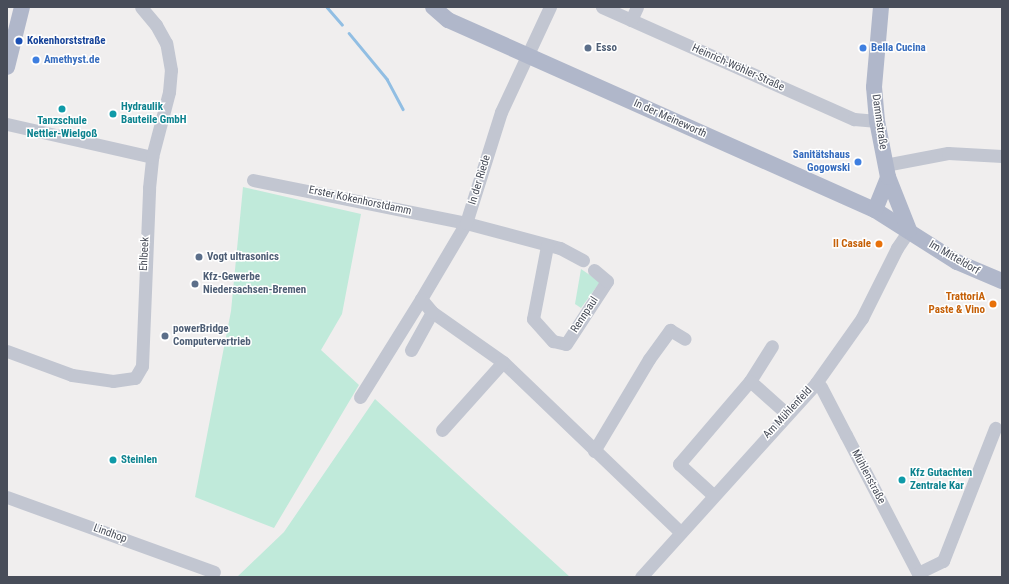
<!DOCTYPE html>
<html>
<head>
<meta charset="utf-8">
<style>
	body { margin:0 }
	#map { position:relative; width:1009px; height:584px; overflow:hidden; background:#f0eeee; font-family:"Roboto Condensed",sans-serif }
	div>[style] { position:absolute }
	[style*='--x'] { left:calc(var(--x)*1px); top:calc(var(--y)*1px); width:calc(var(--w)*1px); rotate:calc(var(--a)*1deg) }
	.green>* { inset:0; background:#c0eada }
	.stream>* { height:2.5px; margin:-1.25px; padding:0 1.25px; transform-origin:1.25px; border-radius:1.25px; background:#91bee3 }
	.minor>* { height:13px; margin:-6.5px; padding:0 6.5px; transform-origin:6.5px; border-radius:6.5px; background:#c2c6d1 }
	.major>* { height:16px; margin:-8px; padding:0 8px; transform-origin:8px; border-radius:8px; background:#b0b7ca }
	.dots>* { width:11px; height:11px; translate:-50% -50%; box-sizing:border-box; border:2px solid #fff; border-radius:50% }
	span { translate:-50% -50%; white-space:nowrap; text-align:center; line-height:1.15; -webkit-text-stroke:3px #fff; paint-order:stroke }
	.transit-label { font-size:11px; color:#164399; font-weight:700 }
	.left { translate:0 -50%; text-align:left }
	.service-label { font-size:11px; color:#4e5e75; font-weight:700 }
	.shop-label { font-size:11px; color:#366cbe; font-weight:700 }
	.right { translate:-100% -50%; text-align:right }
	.street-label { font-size:11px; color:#484d59 }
	.culture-label { font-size:11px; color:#0d838f; font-weight:700 }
	.food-label { font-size:11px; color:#c56008; font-weight:700 }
	.frame { position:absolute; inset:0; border:8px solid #484d59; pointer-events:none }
</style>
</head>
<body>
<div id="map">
	<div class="green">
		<i style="clip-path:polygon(243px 187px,361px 214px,342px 314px,321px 350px,359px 385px,274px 528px,195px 497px,231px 311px)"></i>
		<i style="clip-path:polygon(581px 269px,600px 282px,581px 308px,575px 304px)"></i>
		<i style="clip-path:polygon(375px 399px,570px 577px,237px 577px,284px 532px)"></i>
	</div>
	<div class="stream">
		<i style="--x:327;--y:7;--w:23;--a:49"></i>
		<i style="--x:349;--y:33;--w:60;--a:50.4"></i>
		<i style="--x:387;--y:79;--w:34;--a:62"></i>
	</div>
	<div class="minor">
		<i style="--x:602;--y:7;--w:276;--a:24"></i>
		<i style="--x:854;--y:119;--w:23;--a:5"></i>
		<i style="--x:631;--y:20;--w:14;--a:-65"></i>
		<i style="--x:7;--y:124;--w:149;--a:12.8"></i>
		<i style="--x:885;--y:165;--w:64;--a:-10.8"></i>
		<i style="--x:948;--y:153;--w:54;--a:3.2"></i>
		<i style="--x:253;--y:180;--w:217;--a:11.4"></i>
		<i style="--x:466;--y:223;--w:97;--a:14.9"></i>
		<i style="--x:560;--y:248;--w:26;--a:28"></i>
		<i style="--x:547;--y:246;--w:74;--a:100.9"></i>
		<i style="--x:533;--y:319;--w:30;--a:48"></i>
		<i style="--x:553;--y:341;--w:13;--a:13"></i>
		<i style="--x:566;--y:344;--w:75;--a:-56.9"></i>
		<i style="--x:607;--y:281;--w:17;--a:-140"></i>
		<i style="--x:432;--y:312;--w:87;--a:35.2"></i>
		<i style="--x:503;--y:362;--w:245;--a:43.8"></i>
		<i style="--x:411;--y:350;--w:43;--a:-61.1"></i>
		<i style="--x:432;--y:312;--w:17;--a:-130"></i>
		<i style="--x:421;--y:299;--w:88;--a:-59.4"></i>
		<i style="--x:466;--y:223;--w:116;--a:-72.5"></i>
		<i style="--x:501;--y:112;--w:116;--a:-65"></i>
		<i style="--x:7;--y:351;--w:69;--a:20.3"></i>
		<i style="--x:72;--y:375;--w:41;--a:8.3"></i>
		<i style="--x:113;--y:381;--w:22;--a:-8"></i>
		<i style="--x:135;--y:378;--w:14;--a:-60"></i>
		<i style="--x:142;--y:366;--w:178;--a:-87.7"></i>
		<i style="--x:149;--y:188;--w:31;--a:-84"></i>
		<i style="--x:152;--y:157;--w:67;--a:-75.3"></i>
		<i style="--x:169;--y:92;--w:22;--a:-85"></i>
		<i style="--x:171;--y:70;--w:27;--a:-100"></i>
		<i style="--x:166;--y:43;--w:21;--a:-119"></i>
		<i style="--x:156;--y:25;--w:23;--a:-130"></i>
		<i style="--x:750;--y:381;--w:41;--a:-57.8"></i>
		<i style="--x:816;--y:383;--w:6;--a:39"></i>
		<i style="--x:821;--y:387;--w:54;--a:62.5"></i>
		<i style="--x:846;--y:435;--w:160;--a:62.5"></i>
		<i style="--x:360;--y:397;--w:115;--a:-58.1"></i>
		<i style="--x:442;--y:430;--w:91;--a:-48.1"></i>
		<i style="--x:594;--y:451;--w:107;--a:-59.1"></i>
		<i style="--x:649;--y:359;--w:36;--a:-54"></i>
		<i style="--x:670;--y:330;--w:17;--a:31"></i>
		<i style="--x:713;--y:495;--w:46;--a:-137.6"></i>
		<i style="--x:679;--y:464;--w:109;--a:-49.5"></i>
		<i style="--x:750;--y:381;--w:50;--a:41.7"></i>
		<i style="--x:7;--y:497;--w:220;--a:19.9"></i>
		<i style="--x:918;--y:573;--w:28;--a:-26"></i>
		<i style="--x:943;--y:561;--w:143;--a:-68.6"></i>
		<i style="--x:641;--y:577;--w:261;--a:-47.9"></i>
		<i style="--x:816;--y:383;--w:80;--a:-54.7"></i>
		<i style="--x:862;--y:318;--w:78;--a:-63.4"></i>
		<i style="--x:897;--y:248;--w:22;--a:-56"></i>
	</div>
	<div class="major">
		<i style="--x:433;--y:7;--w:20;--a:41"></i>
		<i style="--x:448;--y:20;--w:467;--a:24"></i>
		<i style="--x:875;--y:210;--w:97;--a:32.4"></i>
		<i style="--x:957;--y:262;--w:49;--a:22.9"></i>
		<i style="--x:7;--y:67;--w:62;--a:-76"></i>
		<i style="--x:888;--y:177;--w:57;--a:68.4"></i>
		<i style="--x:875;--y:210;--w:35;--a:-68"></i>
		<i style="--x:888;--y:177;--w:57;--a:-101.1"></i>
		<i style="--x:877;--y:121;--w:34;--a:-95"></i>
		<i style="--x:874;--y:87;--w:80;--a:-85"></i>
	</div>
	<div class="dots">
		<i style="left:19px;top:41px;background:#1a4fb4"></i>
		<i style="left:588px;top:48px;background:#5c6f8a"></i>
		<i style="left:863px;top:48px;background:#3f7fe0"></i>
		<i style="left:36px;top:60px;background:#3f7fe0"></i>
		<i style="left:62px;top:109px;background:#0f9aa8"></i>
		<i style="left:113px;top:114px;background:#0f9aa8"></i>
		<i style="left:858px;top:162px;background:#3f7fe0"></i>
		<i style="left:879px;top:244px;background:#e8710a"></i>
		<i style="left:199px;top:257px;background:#5c6f8a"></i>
		<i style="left:195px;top:284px;background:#5c6f8a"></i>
		<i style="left:993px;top:304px;background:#e8710a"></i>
		<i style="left:165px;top:336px;background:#5c6f8a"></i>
		<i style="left:113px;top:460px;background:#0f9aa8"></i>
		<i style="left:902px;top:480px;background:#0f9aa8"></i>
	</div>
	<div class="transit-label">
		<span class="left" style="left:27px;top:41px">Kokenhorststraße</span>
	</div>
	<div class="service-label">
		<span class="left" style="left:596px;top:48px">Esso</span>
		<span class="left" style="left:207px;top:257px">Vogt ultrasonics</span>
		<span class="left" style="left:203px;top:284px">Kfz-Gewerbe<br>Niedersachsen-Bremen</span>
		<span class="left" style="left:173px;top:336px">powerBridge<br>Computervertrieb</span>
	</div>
	<div class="shop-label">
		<span class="left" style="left:871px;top:48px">Bella Cucina</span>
		<span class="left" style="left:44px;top:60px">Amethyst.de</span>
		<span class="right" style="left:850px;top:162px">Sanitätshaus<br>Gogowski</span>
	</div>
	<div class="street-label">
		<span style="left:738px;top:68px;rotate:24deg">Heinrich-Wöhler-Straße</span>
		<span style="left:670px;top:119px;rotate:24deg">In der Meineworth</span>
		<span style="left:879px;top:122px;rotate:82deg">Dammstraße</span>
		<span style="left:480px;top:180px;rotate:-73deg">In der Riede</span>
		<span style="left:360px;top:201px;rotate:12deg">Erster Kokenhorstdamm</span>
		<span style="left:145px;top:254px;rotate:-87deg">Ehlbeek</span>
		<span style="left:954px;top:258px;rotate:30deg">Im Mitteldorf</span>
		<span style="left:585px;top:315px;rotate:-57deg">Rennpaul</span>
		<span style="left:788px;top:413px;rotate:-47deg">Am Mühlenfeld</span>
		<span style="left:868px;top:477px;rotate:62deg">Mühlenstraße</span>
		<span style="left:110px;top:534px;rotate:20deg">Lindhop</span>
	</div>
	<div class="culture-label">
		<span class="left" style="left:121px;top:114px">Hydraulik<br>Bauteile GmbH</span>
		<span style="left:62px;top:128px">Tanzschule<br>Nettler-Wielgoß</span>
		<span class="left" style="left:121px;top:460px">Steinlen</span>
		<span class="left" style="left:910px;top:480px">Kfz Gutachten<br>Zentrale Kar</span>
	</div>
	<div class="food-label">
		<span class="right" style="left:871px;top:244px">Il Casale</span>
		<span class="right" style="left:985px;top:304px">TrattoriA<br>Paste &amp; Vino</span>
	</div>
	<div class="frame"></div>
</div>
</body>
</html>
